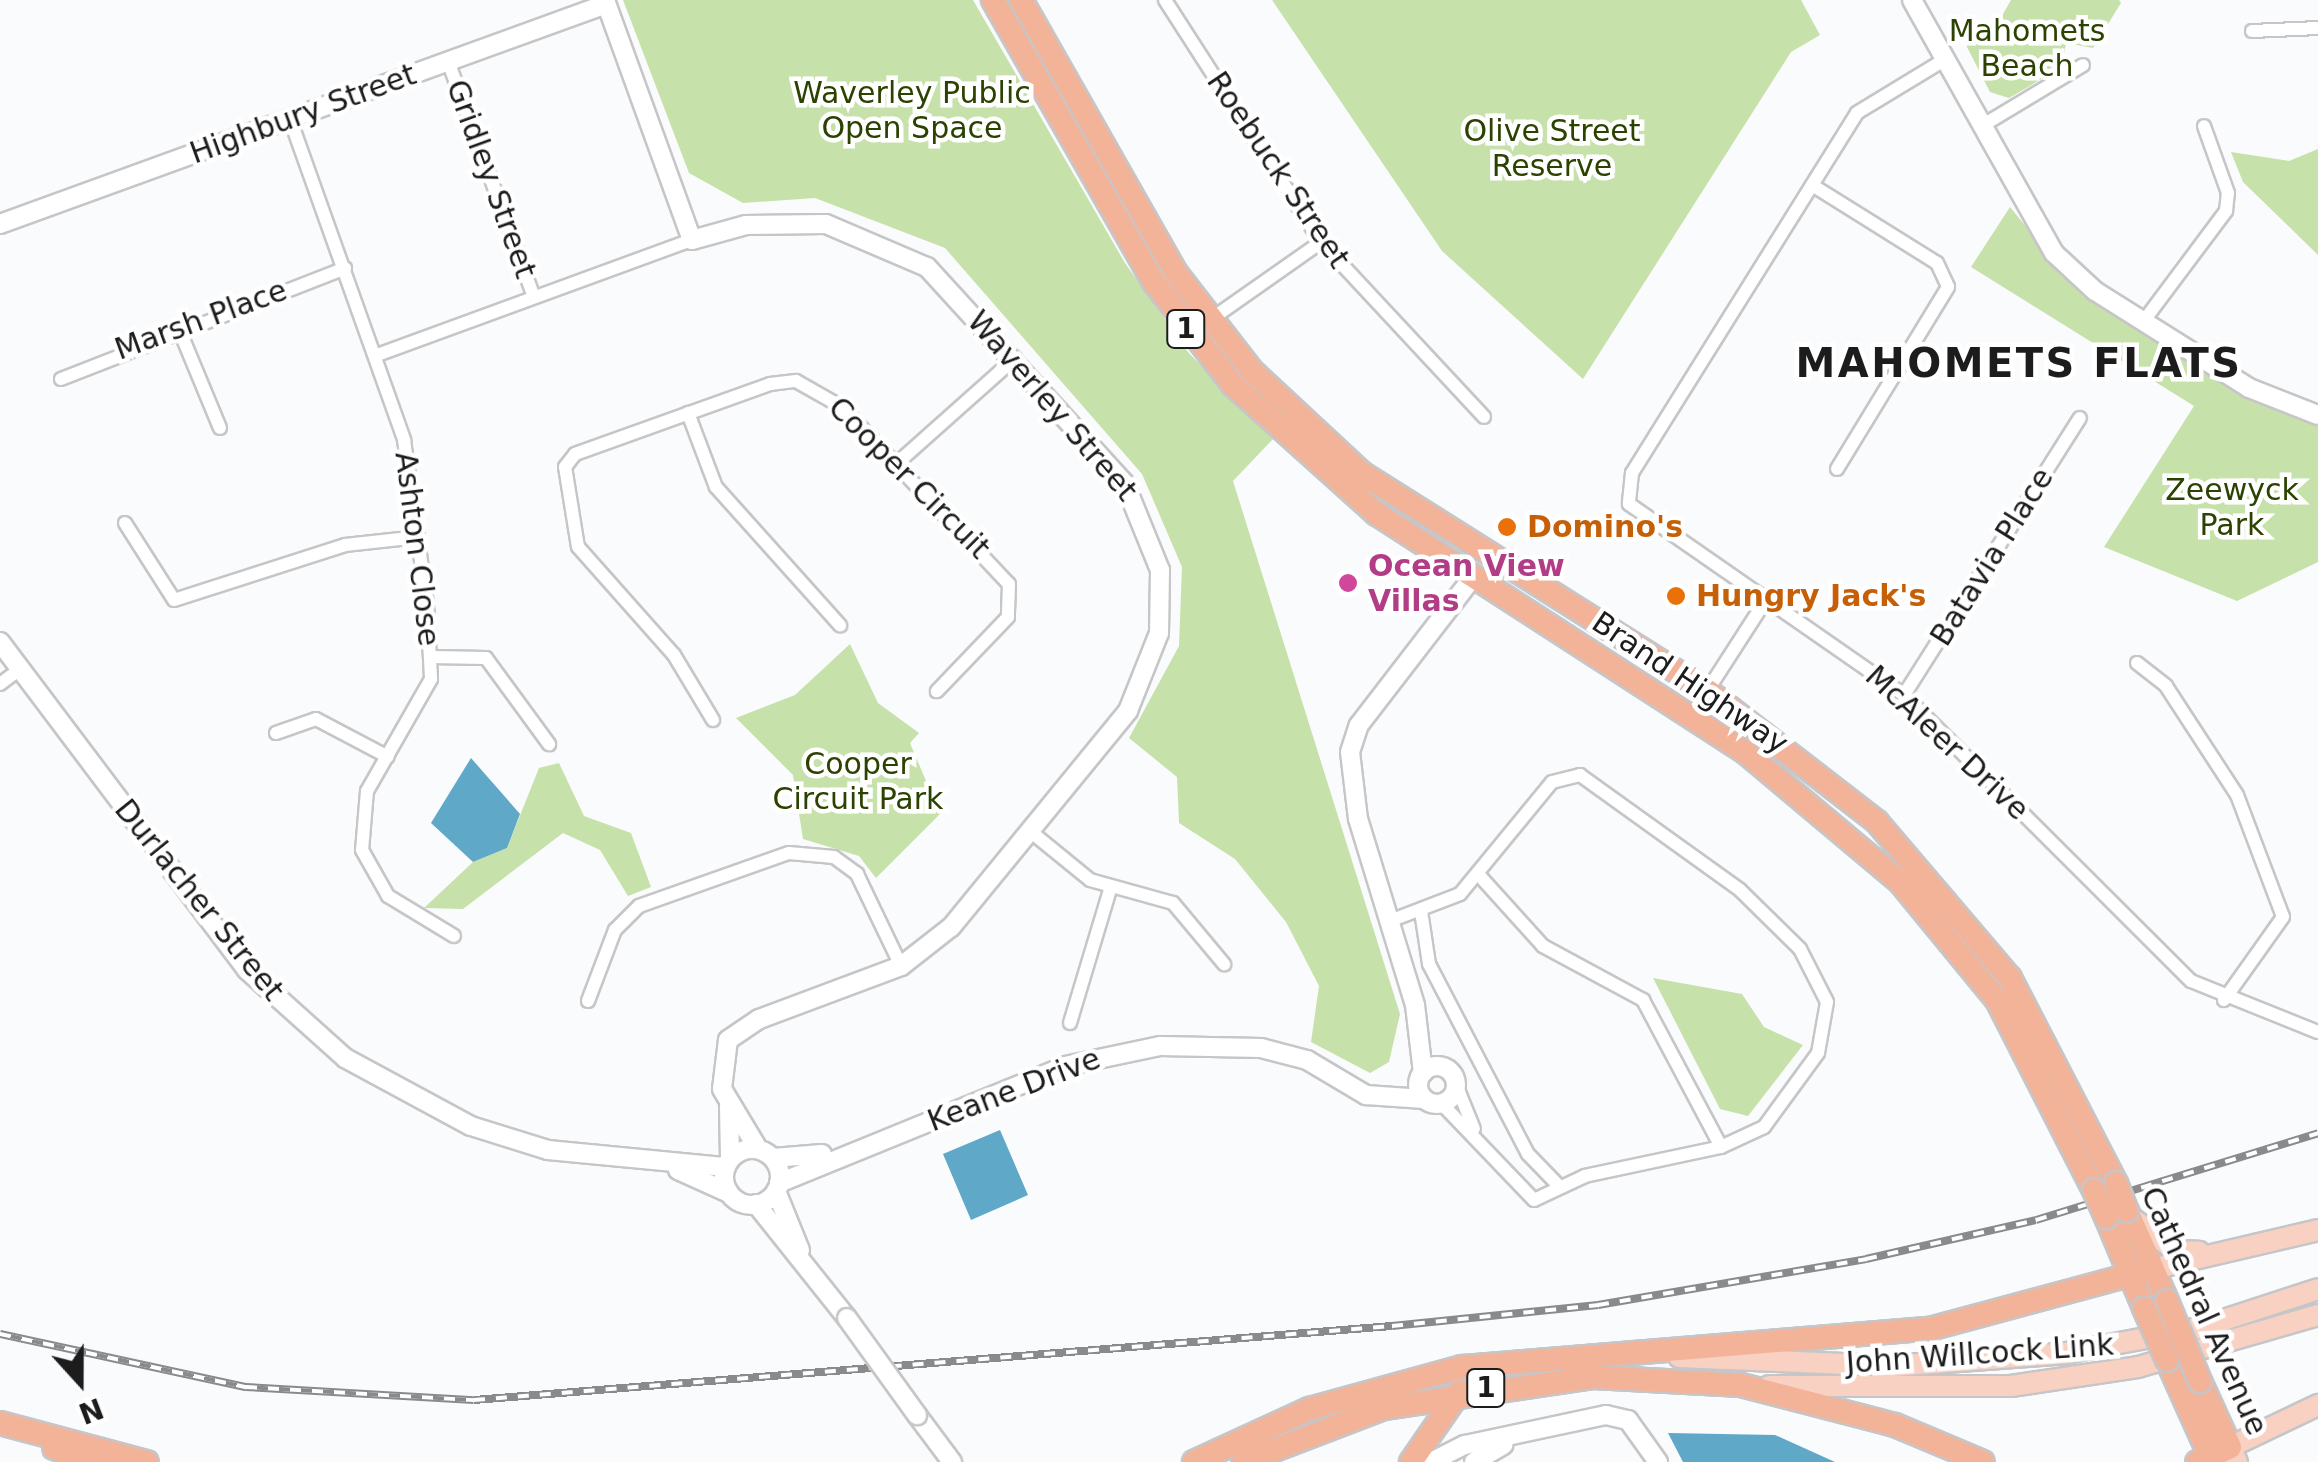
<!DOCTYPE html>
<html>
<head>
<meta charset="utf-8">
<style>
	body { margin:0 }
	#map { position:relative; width:2318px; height:1462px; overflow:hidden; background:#fafbfc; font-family:"DejaVu Sans",sans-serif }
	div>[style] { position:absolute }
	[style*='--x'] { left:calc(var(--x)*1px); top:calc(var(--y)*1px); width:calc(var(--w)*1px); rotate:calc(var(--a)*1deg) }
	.green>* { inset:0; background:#c7e1aa }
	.water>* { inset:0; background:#5fa8c7 }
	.roads { filter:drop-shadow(2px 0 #c6c6c8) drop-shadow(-2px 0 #c6c6c8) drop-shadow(0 2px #c6c6c8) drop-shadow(0 -2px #c6c6c8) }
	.street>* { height:12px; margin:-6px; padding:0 6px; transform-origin:6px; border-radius:6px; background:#fff }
	.secondary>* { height:18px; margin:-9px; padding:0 9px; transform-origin:9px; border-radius:9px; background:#fff }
	.secondary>.ring { margin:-9px; padding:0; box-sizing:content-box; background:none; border:18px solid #fff; border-radius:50% }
	.primary>* { height:20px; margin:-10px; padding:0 10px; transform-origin:10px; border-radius:10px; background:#f8d1c2 }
	.highway>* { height:22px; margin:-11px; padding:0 11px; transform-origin:11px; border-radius:11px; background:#f3b399 }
	.rail>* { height:8px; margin-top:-4px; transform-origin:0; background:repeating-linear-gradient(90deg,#fff 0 11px,#898a8b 0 22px); box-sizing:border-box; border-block:2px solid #898a8b }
	.bridges { filter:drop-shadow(2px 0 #c6c6c8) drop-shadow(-2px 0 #c6c6c8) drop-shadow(0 2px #c6c6c8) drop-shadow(0 -2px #c6c6c8) }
	.secondary-bridge>* { height:18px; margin:-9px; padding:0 9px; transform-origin:9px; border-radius:9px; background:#fff }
	.highway-bridge>* { height:22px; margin:-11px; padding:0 11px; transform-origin:11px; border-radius:11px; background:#f3b399 }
	.dots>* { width:28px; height:28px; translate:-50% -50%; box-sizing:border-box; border:5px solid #fff; border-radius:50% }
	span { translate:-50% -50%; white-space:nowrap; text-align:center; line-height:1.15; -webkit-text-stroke:9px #fff; paint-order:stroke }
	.shield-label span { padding:2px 8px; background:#fff; border:2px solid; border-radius:8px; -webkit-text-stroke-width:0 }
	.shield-label { font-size:28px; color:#1c1c1d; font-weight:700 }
	.park-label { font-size:30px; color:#2b4200 }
	.street-label { font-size:30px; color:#1c1c1d }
	.food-label { font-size:30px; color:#c56008; font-weight:700 }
	.left { translate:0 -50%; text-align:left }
	.hotel-label { font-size:30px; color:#b23c85; font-weight:700 }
	.district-label { font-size:40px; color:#1c1c1d; font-weight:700; letter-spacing:2.5px }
	.north { position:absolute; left:30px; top:1332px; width:100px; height:100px; -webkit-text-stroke:8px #fff; paint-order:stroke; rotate:159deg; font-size:28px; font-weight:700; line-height:40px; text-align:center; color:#1c1c1d }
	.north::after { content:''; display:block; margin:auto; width:35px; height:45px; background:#1c1c1d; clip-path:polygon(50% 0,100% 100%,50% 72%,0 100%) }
</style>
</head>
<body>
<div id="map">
	<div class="green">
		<i style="clip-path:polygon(623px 0,973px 0,1125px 263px,1188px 352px,1273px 439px,1233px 481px,1400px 1014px,1389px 1062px,1370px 1073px,1311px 1042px,1319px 986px,1286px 922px,1235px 859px,1179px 823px,1177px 777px,1129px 738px,1179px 646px,1182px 567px,1142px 474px,945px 248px,815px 198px,743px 203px,689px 173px)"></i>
		<i style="clip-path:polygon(1272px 0,1801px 0,1820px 35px,1791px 52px,1583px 379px,1442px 251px)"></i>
		<i style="clip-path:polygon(2011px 0,2119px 0,2121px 3px,2093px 48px,2066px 43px,2062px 67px,2009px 98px,1990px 92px,1965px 43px,1992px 33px)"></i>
		<i style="clip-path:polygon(2318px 149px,2318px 255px,2243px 182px,2231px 152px,2289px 161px)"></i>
		<i style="clip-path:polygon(2010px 207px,2083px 296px,2264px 403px,2318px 421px,2318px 562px,2237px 601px,2104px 547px,2194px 406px,1971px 267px)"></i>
		<i style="clip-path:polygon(850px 644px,878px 703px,919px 733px,910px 743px,940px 814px,876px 878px,859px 856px,803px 839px,793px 775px,736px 718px,795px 695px)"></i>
		<i style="clip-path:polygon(559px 763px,584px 816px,631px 833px,651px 887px,628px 896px,600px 850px,563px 833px,463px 909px,424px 908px,473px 862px,507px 848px,539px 768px)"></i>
		<i style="clip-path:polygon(1653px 978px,1742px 994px,1764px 1027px,1803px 1045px,1748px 1116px,1720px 1109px)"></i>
	</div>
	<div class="water">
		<i style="clip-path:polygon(471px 758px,520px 814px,507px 848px,473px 862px,431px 823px)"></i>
		<i style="clip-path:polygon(1000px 1130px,1028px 1195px,971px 1220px,943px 1154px)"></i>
		<i style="clip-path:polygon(1668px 1433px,1775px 1435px,1835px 1462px,1683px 1462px)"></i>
	</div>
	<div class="roads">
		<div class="street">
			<i style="--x:1165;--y:0;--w:288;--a:57.2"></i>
			<i style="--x:1321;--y:242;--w:239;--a:47"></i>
			<i style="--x:2252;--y:31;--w:66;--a:-2.6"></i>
			<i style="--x:1944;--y:60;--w:102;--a:148.7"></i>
			<i style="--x:1857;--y:113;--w:425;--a:122"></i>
			<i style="--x:1632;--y:473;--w:31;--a:96"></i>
			<i style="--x:1629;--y:504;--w:335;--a:34.8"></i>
			<i style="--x:1904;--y:695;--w:405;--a:44.9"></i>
			<i style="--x:2191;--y:981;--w:137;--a:21.9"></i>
			<i style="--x:448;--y:61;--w:251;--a:70"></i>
			<i style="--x:290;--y:119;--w:341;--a:70.4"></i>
			<i style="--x:404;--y:440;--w:166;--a:82"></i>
			<i style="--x:427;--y:604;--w:75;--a:86.9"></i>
			<i style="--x:431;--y:679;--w:129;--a:119.7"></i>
			<i style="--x:367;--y:791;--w:59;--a:94.8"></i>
			<i style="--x:362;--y:850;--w:53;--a:60.5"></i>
			<i style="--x:388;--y:896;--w:77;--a:31.2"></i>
			<i style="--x:1980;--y:127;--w:120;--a:-31"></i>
			<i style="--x:1812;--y:185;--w:147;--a:32"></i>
			<i style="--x:1937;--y:263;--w:26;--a:65"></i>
			<i style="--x:1948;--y:287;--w:213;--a:121.4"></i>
			<i style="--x:1210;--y:320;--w:136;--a:-35.1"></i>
			<i style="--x:2143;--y:322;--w:139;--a:-53.2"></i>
			<i style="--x:2226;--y:211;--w:18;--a:-84"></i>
			<i style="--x:2228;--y:193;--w:71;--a:-109.7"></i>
			<i style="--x:179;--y:329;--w:107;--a:67.5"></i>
			<i style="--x:377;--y:355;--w:335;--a:-20.1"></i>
			<i style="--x:61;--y:379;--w:305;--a:-21.3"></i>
			<i style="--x:688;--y:413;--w:79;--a:69.3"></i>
			<i style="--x:716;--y:487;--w:186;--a:48.1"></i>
			<i style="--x:895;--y:465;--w:161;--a:-41.7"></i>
			<i style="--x:125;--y:523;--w:91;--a:57.5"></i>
			<i style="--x:174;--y:600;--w:180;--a:-17.8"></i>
			<i style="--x:345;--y:545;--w:74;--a:-6.2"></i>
			<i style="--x:431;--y:657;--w:55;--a:1"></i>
			<i style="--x:486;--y:658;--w:107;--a:53.8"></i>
			<i style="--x:2137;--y:663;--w:37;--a:38"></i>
			<i style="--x:2166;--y:686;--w:130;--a:56.9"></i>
			<i style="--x:2237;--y:795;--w:130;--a:69.3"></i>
			<i style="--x:2283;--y:917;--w:102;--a:125.4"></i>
			<i style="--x:0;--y:684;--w:25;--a:-37"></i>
			<i style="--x:1904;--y:695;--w:328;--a:-57.6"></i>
			<i style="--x:1691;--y:716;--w:144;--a:-57.2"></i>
			<i style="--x:713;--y:720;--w:76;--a:-121"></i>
			<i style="--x:674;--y:655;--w:144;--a:-131.6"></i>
			<i style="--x:578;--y:547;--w:81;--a:-99.2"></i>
			<i style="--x:565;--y:467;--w:16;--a:-52"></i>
			<i style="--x:575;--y:454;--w:207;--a:-19.7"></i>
			<i style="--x:770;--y:384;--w:26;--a:-7"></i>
			<i style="--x:796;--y:381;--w:53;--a:29.5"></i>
			<i style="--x:842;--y:407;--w:243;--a:46.7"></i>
			<i style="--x:1009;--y:584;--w:33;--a:92"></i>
			<i style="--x:1008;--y:617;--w:103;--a:133.8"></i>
			<i style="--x:276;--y:733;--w:42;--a:-19.3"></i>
			<i style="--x:316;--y:719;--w:81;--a:27.8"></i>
			<i style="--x:1030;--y:831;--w:77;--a:39.2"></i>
			<i style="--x:1090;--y:880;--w:86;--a:15.5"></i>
			<i style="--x:1173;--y:903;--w:80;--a:50.1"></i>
			<i style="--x:1478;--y:874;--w:97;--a:47.9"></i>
			<i style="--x:1543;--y:946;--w:114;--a:28.4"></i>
			<i style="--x:1643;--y:1000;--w:166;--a:62"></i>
			<i style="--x:1421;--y:911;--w:54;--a:81.4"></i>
			<i style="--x:1429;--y:964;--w:214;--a:62.5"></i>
			<i style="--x:1528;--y:1154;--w:43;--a:45.9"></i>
			<i style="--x:1387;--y:922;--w:78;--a:-21"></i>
			<i style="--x:1460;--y:894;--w:145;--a:-50.6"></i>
			<i style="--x:1552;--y:782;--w:29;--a:-14"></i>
			<i style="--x:1580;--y:775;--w:197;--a:35.7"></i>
			<i style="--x:1740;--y:890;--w:84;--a:44.5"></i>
			<i style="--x:1800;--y:949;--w:59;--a:63"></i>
			<i style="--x:1827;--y:1002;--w:52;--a:100"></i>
			<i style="--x:1818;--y:1053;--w:92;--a:126.1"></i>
			<i style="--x:1764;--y:1127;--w:47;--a:155.1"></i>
			<i style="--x:1721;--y:1147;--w:139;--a:168"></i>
			<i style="--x:1585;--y:1176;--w:56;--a:154.8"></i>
			<i style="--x:1534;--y:1200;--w:133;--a:-133.8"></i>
			<i style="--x:588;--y:1001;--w:76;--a:-69.2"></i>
			<i style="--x:615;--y:930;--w:34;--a:-45"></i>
			<i style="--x:639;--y:906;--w:159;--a:-19.5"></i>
			<i style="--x:789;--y:853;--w:45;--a:5.1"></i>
			<i style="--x:834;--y:857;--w:29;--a:36"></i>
			<i style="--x:857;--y:874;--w:102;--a:64.4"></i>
			<i style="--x:1070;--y:1023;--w:139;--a:-73.3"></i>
			<i style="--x:1457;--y:1087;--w:45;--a:68"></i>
		</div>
		<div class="secondary">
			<i style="--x:605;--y:0;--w:255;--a:70.1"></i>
			<i style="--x:692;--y:240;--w:56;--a:-15.5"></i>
			<i style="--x:746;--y:225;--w:80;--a:-0.7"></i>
			<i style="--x:826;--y:224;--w:110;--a:23.1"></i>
			<i style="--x:927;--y:267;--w:294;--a:47.6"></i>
			<i style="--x:1125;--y:484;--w:93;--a:67.9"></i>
			<i style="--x:1160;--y:570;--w:63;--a:90.9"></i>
			<i style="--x:1159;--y:633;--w:84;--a:111.7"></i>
			<i style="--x:1128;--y:711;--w:279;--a:129.3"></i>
			<i style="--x:951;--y:927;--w:63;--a:142"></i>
			<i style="--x:901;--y:966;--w:152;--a:159.5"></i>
			<i style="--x:759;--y:1019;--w:37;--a:146"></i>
			<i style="--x:728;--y:1040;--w:49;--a:97"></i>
			<i style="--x:722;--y:1089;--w:70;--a:59"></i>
			<i style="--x:1912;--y:0;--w:290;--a:60.7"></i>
			<i style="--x:2054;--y:253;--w:56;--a:42.8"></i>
			<i style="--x:2095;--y:291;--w:182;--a:32.2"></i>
			<i style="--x:2249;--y:388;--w:74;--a:21.4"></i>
			<i style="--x:0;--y:224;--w:645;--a:-19.95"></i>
			<i style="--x:0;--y:642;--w:411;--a:53"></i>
			<i style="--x:247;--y:970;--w:132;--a:41.9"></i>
			<i style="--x:345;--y:1058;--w:143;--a:28.4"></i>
			<i style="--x:471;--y:1126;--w:81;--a:17.3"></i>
			<i style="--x:548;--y:1150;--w:179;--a:5.5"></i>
			<i class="ring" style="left:1418px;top:1066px;width:20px;height:20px"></i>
			<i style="--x:1423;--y:1073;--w:68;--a:-96.7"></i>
			<i style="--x:1415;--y:1005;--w:195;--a:-107"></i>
			<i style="--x:1358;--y:819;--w:67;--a:-96.8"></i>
			<i style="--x:1350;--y:752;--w:28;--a:-72"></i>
			<i style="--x:1359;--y:725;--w:187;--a:-52.4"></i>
			<i style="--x:729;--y:1106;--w:54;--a:88.9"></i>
			<i class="ring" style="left:724px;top:1149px;width:38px;height:38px"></i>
			<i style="--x:773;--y:1158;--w:49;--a:-4.7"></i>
			<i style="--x:678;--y:1170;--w:56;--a:24.3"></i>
			<i style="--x:779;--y:1183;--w:309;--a:-22.2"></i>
			<i style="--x:1065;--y:1066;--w:97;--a:-11.9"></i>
			<i style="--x:1160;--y:1046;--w:101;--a:1.1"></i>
			<i style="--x:1261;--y:1048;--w:48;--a:14.6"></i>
			<i style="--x:1307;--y:1060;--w:69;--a:30.7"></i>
			<i style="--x:1366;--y:1095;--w:58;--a:3.9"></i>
			<i style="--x:776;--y:1191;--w:64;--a:67.9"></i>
			<i style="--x:756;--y:1204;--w:146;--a:51.4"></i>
			<i style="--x:917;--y:1415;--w:59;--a:53.3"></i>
			<i style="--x:1431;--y:1462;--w:38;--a:-27"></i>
			<i style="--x:1465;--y:1445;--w:144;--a:-12"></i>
			<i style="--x:1606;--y:1415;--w:23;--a:13"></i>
			<i style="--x:1628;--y:1420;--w:52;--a:54.5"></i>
			<i style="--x:1474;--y:1462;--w:34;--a:-30"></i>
		</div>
		<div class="primary">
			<i style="--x:2129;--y:1216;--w:59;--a:36.7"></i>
			<i style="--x:2176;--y:1251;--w:23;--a:2"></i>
			<i style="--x:2152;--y:1269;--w:171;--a:-13.2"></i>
			<i style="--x:1679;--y:1357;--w:212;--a:2.4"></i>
			<i style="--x:1891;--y:1366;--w:175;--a:-4.2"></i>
			<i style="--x:2066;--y:1353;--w:135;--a:-10.6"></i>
			<i style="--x:2199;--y:1328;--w:125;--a:-18.1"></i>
			<i style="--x:1769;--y:1386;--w:242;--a:0"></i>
			<i style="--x:2011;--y:1386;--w:128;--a:-8.5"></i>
			<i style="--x:2138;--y:1367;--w:187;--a:-16.1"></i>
			<i style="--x:2237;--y:1462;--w:17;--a:-115"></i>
			<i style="--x:2230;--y:1447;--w:98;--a:-25.5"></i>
		</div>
		<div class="highway">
			<i style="--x:993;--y:0;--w:325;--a:60.3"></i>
			<i style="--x:1154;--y:282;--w:130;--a:52.5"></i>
			<i style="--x:1233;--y:385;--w:193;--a:41.9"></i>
			<i style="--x:1377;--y:514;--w:438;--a:32.9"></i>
			<i style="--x:1745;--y:752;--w:202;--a:40"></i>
			<i style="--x:1900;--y:882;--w:153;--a:50.6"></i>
			<i style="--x:1997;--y:1000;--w:213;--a:63"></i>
			<i style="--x:1021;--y:0;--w:314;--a:60.4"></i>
			<i style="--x:1176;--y:273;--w:124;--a:52.2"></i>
			<i style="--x:1252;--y:371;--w:151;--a:42.9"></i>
			<i style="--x:1363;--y:474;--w:409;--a:32.2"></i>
			<i style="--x:1709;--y:692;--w:212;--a:37.7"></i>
			<i style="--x:1877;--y:822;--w:205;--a:49.6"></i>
			<i style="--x:2010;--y:978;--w:231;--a:62.7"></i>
			<i style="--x:2127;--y:1211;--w:98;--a:66"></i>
			<i style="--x:2106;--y:1217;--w:99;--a:67.3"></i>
			<i style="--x:2167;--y:1360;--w:105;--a:65.9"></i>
			<i style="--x:0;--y:1423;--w:152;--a:14.9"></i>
			<i style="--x:54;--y:1448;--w:41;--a:19.7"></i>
			<i style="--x:1194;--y:1462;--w:127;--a:-24.7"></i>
			<i style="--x:1309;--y:1409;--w:159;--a:-15.4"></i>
			<i style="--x:1462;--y:1367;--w:473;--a:-4.7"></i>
			<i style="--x:1933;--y:1328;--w:227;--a:-15.1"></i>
			<i style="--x:1243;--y:1462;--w:151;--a:-21"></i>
			<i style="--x:1384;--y:1408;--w:211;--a:-8.4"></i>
			<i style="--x:1593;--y:1377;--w:148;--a:3.1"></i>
			<i style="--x:1741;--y:1385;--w:159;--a:14.6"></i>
			<i style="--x:1895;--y:1425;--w:95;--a:22.8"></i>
			<i style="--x:1411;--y:1462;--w:86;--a:-55.4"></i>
			<i style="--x:2197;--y:1462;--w:36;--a:-24"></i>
			<i style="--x:2230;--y:1447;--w:72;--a:-114.4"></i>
		</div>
	</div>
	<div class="rail">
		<i style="--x:0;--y:1334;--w:252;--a:12.2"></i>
		<i style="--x:246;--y:1387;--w:228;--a:3.3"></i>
		<i style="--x:474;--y:1400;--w:921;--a:-4.61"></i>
		<i style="--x:1392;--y:1326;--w:207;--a:-5.8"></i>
		<i style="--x:1598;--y:1305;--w:272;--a:-9.7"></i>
		<i style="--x:1866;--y:1259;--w:174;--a:-12.9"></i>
		<i style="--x:2036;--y:1220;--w:295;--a:-17.1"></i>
	</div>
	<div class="bridges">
		<div class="secondary-bridge">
			<i style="--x:847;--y:1318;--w:120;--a:54.2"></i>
		</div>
		<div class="highway-bridge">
			<i style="--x:2116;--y:1183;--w:30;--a:69"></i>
			<i style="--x:2094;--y:1190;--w:30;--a:66"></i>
			<i style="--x:2167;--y:1301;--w:87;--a:67.6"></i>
			<i style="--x:2144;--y:1308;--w:57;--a:66.1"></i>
		</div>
	</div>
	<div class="dots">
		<i style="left:1507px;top:527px;background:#e8710a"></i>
		<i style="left:1348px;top:583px;background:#d1479c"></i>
		<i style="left:1676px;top:596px;background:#e8710a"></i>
	</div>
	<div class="shield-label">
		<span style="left:1186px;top:329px">1</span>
		<span style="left:1486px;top:1388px">1</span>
	</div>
	<div class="park-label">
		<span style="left:2027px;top:48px">Mahomets<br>Beach</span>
		<span style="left:912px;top:110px">Waverley Public<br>Open Space</span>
		<span style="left:1552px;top:148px">Olive Street<br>Reserve</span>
		<span style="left:2232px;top:507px">Zeewyck<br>Park</span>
		<span style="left:858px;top:781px">Cooper<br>Circuit Park</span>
	</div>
	<div class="street-label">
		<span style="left:303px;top:114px;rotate:-20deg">Highbury Street</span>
		<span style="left:1278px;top:170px;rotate:56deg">Roebuck Street</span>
		<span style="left:491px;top:179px;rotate:70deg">Gridley Street</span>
		<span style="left:201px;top:320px;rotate:-20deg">Marsh Place</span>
		<span style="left:1052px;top:406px;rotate:49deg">Waverley Street</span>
		<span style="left:909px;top:478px;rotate:45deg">Cooper Circuit</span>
		<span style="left:417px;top:549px;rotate:83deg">Ashton Close</span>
		<span style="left:1992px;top:557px;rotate:-58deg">Batavia Place</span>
		<span style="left:1690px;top:683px;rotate:34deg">Brand Highway</span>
		<span style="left:1947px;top:743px;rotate:43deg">McAleer Drive</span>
		<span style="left:199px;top:900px;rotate:51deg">Durlacher Street</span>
		<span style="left:1014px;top:1090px;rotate:-21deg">Keane Drive</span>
		<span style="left:2204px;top:1311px;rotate:66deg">Cathedral Avenue</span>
		<span style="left:1980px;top:1354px;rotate:-4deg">John Willcock Link</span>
	</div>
	<div class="food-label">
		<span class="left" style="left:1527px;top:527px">Domino's</span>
		<span class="left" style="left:1696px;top:596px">Hungry Jack's</span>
	</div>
	<div class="hotel-label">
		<span class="left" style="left:1368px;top:583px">Ocean View<br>Villas</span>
	</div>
	<div class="district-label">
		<span style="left:2019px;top:363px">MAHOMETS FLATS</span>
	</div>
	<div class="north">N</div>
</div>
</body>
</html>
